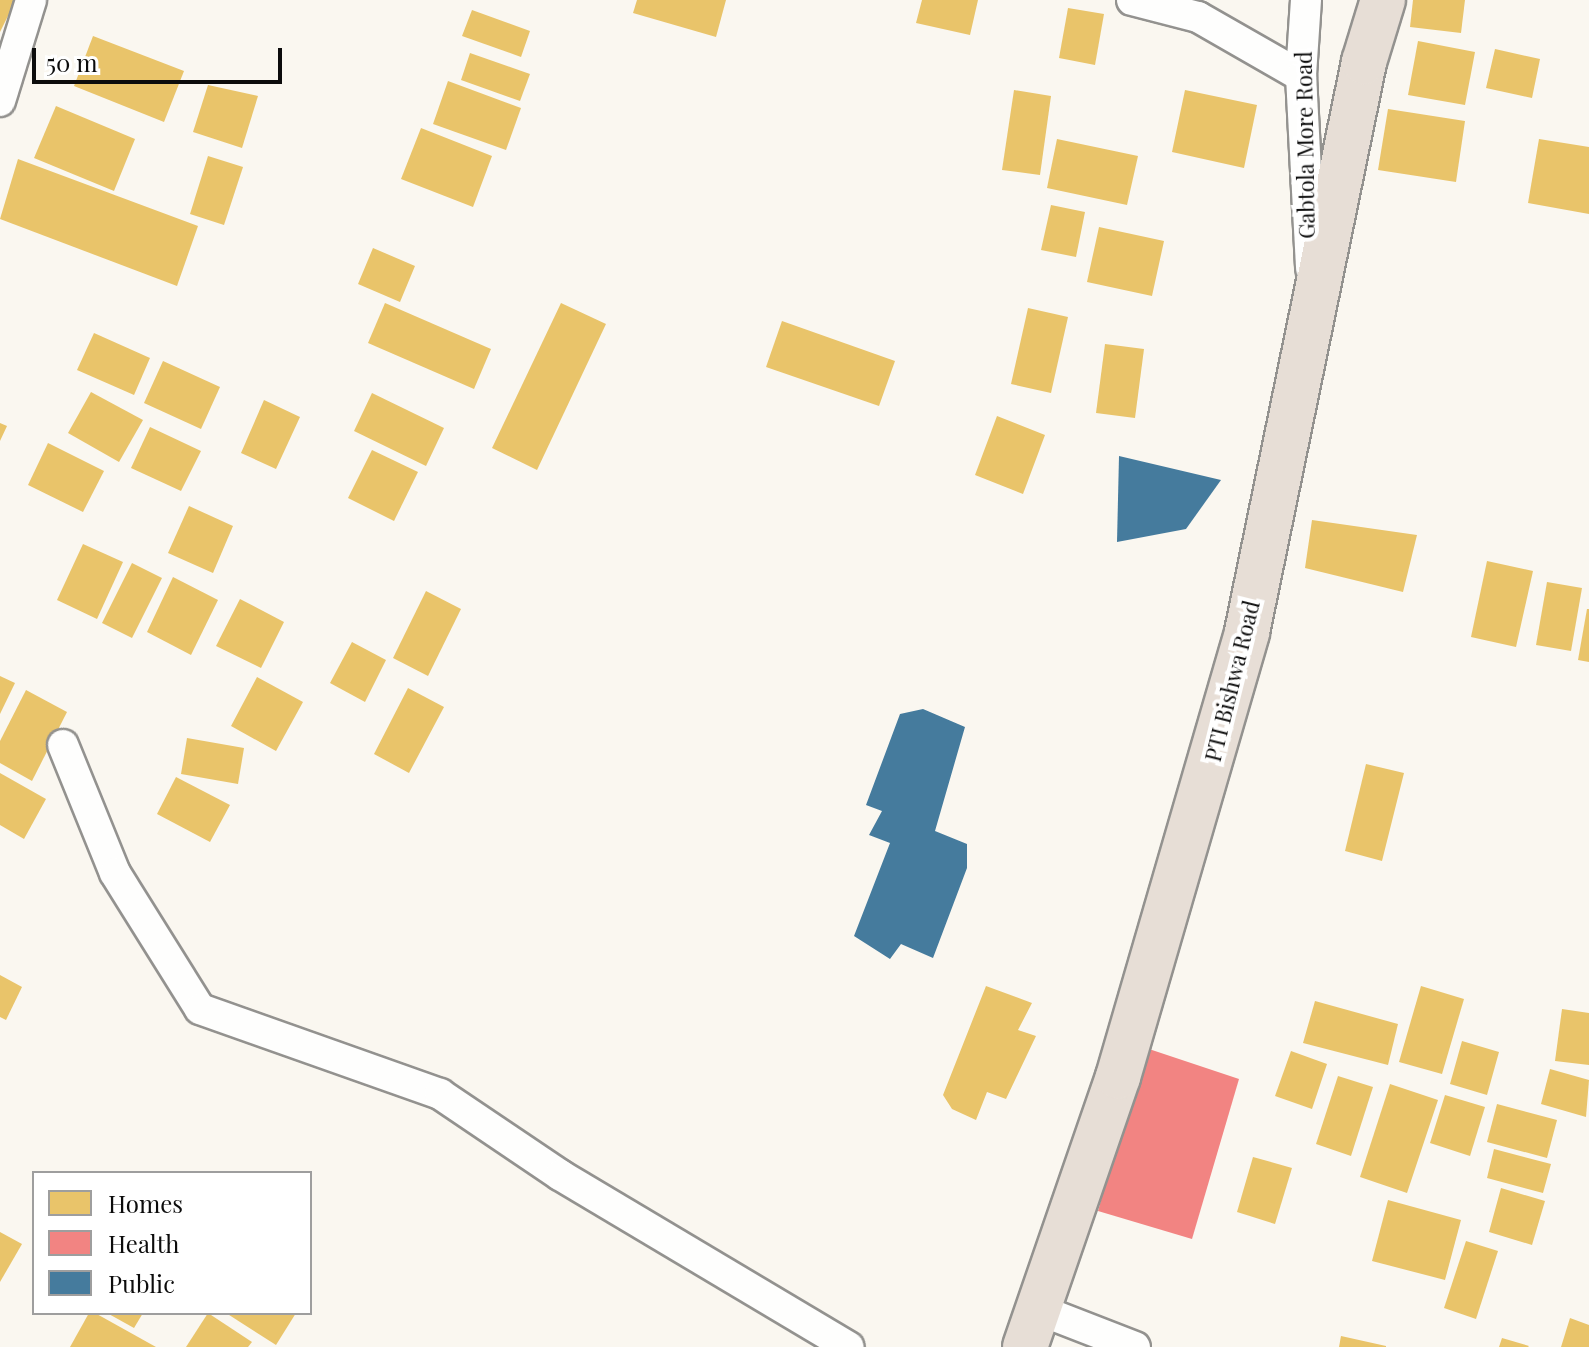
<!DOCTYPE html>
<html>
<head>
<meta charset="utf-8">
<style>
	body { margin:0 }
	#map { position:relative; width:1589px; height:1347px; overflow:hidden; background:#faf7f0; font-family:"Playfair Display",serif }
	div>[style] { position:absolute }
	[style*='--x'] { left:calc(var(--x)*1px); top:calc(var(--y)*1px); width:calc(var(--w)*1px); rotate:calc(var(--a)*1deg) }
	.homes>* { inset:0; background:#e9c46a }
	.health>* { inset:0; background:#f28482 }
	.public>* { inset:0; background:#457b9d }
	.roads { filter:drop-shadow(2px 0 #93928f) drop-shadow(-2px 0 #93928f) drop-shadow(0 2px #93928f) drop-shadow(0 -2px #93928f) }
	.street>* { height:30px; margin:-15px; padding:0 15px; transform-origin:15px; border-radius:15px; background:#fefefd }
	.highway>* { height:44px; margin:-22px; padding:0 22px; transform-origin:22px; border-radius:22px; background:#e7ded6 }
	span { translate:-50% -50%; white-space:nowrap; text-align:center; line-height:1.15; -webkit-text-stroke:8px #fff; paint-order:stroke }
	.street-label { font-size:22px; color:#0c0c0c }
	.legend { position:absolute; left:32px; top:1171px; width:280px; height:144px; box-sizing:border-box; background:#fff; border:2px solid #9e9e9e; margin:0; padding:10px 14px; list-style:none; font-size:24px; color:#0c0c0c }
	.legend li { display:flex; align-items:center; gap:16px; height:40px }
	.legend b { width:40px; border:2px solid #9e9e9e }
	.scale { position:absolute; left:32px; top:48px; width:250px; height:36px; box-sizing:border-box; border:4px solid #0c0c0c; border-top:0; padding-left:10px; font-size:24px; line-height:28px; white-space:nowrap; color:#0c0c0c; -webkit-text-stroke:6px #fff; paint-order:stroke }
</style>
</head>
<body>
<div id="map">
	<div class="homes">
		<i style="clip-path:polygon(0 0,16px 0,0 32px)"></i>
		<i style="clip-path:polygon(637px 0,726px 0,716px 37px,633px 13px)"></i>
		<i style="clip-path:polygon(922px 0,978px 0,970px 35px,916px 23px)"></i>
		<i style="clip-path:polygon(1413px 0,1465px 0,1461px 33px,1410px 27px)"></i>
		<i style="clip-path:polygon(1068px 8px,1104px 14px,1095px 65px,1059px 58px)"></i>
		<i style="clip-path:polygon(472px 10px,530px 31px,521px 57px,462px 36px)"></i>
		<i style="clip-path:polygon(93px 36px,184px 71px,164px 122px,74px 86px)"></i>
		<i style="clip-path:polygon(1418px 41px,1475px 52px,1465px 105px,1408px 95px)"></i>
		<i style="clip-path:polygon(1495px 49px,1540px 59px,1532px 98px,1486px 88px)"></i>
		<i style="clip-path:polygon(470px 53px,530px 74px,520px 101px,461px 80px)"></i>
		<i style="clip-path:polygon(448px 81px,521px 108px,506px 150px,433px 124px)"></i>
		<i style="clip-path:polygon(208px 85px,258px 96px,242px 148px,193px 132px)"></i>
		<i style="clip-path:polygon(1014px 90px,1051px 96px,1040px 175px,1002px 170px)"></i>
		<i style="clip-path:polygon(1185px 90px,1257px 105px,1244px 168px,1172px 152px)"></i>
		<i style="clip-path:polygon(56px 106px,135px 139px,114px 191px,34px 158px)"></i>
		<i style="clip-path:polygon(1388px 109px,1465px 121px,1456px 182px,1378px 170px)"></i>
		<i style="clip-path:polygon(421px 128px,492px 156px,473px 207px,401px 179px)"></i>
		<i style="clip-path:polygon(1057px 139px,1138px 156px,1127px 205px,1047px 188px)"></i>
		<i style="clip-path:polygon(1539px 139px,1589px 147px,1589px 214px,1528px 203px)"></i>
		<i style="clip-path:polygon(208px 156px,243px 167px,224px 225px,190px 214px)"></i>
		<i style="clip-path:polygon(18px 159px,198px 226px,177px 286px,0 219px)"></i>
		<i style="clip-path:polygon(1051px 205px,1085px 212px,1076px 257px,1041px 250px)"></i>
		<i style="clip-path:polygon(1099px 227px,1164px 241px,1152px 296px,1087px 282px)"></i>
		<i style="clip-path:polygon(373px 248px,415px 266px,400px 302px,358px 284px)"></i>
		<i style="clip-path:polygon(385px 303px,491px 349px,474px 389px,368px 343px)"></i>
		<i style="clip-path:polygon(561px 303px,606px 324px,537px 470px,492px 448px)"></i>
		<i style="clip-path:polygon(1028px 308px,1068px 317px,1051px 393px,1011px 384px)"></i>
		<i style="clip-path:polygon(782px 321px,895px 361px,879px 406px,766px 367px)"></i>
		<i style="clip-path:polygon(94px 333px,150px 358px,134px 395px,77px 370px)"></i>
		<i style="clip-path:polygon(1105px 344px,1144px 349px,1135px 418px,1096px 413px)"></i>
		<i style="clip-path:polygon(163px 361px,220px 387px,201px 429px,144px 403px)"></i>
		<i style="clip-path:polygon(91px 392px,143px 420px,119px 462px,68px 433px)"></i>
		<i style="clip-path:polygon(372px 393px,444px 428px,426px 466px,354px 431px)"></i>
		<i style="clip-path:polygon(264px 400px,300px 417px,276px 469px,241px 453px)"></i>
		<i style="clip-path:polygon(997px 416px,1045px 435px,1023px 494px,975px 475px)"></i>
		<i style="clip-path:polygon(0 423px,7px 426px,0 441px)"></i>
		<i style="clip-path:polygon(150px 427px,201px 451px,181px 491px,131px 468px)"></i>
		<i style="clip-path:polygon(48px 443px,104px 471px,83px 512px,28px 485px)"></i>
		<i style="clip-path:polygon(372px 450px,418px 472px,394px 521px,348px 498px)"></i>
		<i style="clip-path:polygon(189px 506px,233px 526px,213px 573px,168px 553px)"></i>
		<i style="clip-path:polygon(1312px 520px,1417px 535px,1403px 592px,1305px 568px)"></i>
		<i style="clip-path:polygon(83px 544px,123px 562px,97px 619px,57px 600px)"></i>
		<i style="clip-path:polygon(1487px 561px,1533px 571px,1516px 647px,1471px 637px)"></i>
		<i style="clip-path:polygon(132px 563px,162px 578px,132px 638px,102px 623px)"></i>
		<i style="clip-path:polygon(173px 577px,218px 600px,191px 655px,147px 632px)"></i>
		<i style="clip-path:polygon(1547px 582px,1582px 588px,1571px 651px,1536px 645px)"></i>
		<i style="clip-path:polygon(426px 591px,461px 609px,428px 676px,393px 658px)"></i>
		<i style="clip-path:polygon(240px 599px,284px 622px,261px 668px,216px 646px)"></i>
		<i style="clip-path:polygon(1587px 609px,1589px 609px,1589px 662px,1578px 660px)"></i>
		<i style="clip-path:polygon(352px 642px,386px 660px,365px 702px,330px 683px)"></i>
		<i style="clip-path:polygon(0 676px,15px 683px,0 714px)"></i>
		<i style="clip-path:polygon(257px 677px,303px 702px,276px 751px,231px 726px)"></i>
		<i style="clip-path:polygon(408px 688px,444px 707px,409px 773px,374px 754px)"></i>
		<i style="clip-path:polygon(26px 690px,67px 712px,32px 781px,0 763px,0 741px)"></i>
		<i style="clip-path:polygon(187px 738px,244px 748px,238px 784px,181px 774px)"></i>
		<i style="clip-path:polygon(1366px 764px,1404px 773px,1382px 861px,1345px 851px)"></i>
		<i style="clip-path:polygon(0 773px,46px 799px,24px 839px,0 825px)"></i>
		<i style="clip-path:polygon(176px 777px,230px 805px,210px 842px,157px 814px)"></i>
		<i style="clip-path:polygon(0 975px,22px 987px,6px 1020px,0 1017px)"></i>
		<i style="clip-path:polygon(986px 986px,1032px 1003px,1018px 1030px,1036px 1036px,1006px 1099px,987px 1092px,976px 1120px,952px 1109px,943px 1095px)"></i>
		<i style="clip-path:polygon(1421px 986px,1464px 999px,1442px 1074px,1399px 1062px)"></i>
		<i style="clip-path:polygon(1315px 1001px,1398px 1024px,1388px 1065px,1303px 1043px)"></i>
		<i style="clip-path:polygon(1562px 1009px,1589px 1013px,1589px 1065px,1555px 1061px)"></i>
		<i style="clip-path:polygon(1462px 1041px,1499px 1052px,1487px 1095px,1450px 1084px)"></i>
		<i style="clip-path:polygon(1291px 1051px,1327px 1064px,1312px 1109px,1275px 1096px)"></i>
		<i style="clip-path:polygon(1550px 1069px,1589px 1080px,1586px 1117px,1541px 1104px)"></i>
		<i style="clip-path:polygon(1338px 1076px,1373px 1087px,1351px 1156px,1316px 1144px)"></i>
		<i style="clip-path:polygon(1390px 1084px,1438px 1100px,1407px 1193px,1360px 1177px)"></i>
		<i style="clip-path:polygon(1445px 1095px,1485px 1107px,1470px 1156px,1430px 1143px)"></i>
		<i style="clip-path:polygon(1497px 1104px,1557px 1120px,1547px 1158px,1487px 1142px)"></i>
		<i style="clip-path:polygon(1494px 1149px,1551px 1164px,1543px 1193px,1487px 1178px)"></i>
		<i style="clip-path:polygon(1253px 1157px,1292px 1168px,1275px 1224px,1237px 1212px)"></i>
		<i style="clip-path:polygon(1501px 1188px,1545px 1201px,1532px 1245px,1489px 1232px)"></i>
		<i style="clip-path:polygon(1388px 1200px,1461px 1220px,1445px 1280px,1372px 1261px)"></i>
		<i style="clip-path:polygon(0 1232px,22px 1244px,0 1282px)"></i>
		<i style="clip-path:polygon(1466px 1241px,1498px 1251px,1476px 1319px,1444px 1308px)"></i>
		<i style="clip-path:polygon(89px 1313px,95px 1313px,156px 1347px,70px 1347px)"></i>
		<i style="clip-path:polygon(107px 1313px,143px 1313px,134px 1328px)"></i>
		<i style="clip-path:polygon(208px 1313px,252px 1342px,248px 1347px,186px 1347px)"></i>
		<i style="clip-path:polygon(226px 1313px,296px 1313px,276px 1345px)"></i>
		<i style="clip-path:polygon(1570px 1318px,1589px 1325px,1589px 1347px,1561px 1347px)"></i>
		<i style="clip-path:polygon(1341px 1336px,1386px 1346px,1386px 1347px,1339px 1347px)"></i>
		<i style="clip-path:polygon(1502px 1338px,1529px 1346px,1528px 1347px,1499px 1347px)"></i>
	</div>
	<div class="health">
		<i style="clip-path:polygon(1143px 1047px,1239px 1079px,1192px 1239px,1098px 1211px)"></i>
	</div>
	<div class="public">
		<i style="clip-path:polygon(1119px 456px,1221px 480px,1186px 529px,1117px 542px)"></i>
		<i style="clip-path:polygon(923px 709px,965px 727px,935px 831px,967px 844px,967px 868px,933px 958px,901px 944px,890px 959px,854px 936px,890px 843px,869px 835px,882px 811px,866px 805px,900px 714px)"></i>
	</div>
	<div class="roads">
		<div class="street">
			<i style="--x:1132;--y:0;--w:68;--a:14.4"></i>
			<i style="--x:1198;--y:17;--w:119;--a:29.8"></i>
			<i style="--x:1306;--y:0;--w:76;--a:93.8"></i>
			<i style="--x:1301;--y:76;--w:193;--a:87"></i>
			<i style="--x:0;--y:101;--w:106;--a:-72.9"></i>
			<i style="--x:63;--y:745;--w:138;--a:67.9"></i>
			<i style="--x:115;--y:873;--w:160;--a:58"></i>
			<i style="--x:200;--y:1009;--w:255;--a:19.5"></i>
			<i style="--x:440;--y:1094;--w:145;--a:34"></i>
			<i style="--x:560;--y:1175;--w:336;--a:30.8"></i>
			<i style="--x:1037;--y:1309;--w:105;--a:21.2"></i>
		</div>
		<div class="highway">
			<i style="--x:1025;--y:1347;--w:286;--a:-71"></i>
			<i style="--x:1118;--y:1077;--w:463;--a:-73.8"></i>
			<i style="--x:1247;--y:632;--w:582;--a:-78.4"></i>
			<i style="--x:1364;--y:62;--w:65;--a:-73"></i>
		</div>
	</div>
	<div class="street-label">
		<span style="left:1305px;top:145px;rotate:-91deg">Gabtola More Road</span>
		<span style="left:1232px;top:681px;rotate:-76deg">PTI Bishwa Road</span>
	</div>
	<ul class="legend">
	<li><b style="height:22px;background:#e9c46a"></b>Homes</li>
	<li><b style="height:22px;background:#f28482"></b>Health</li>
	<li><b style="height:22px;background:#457b9d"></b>Public</li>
	</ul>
	<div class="scale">50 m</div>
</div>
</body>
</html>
